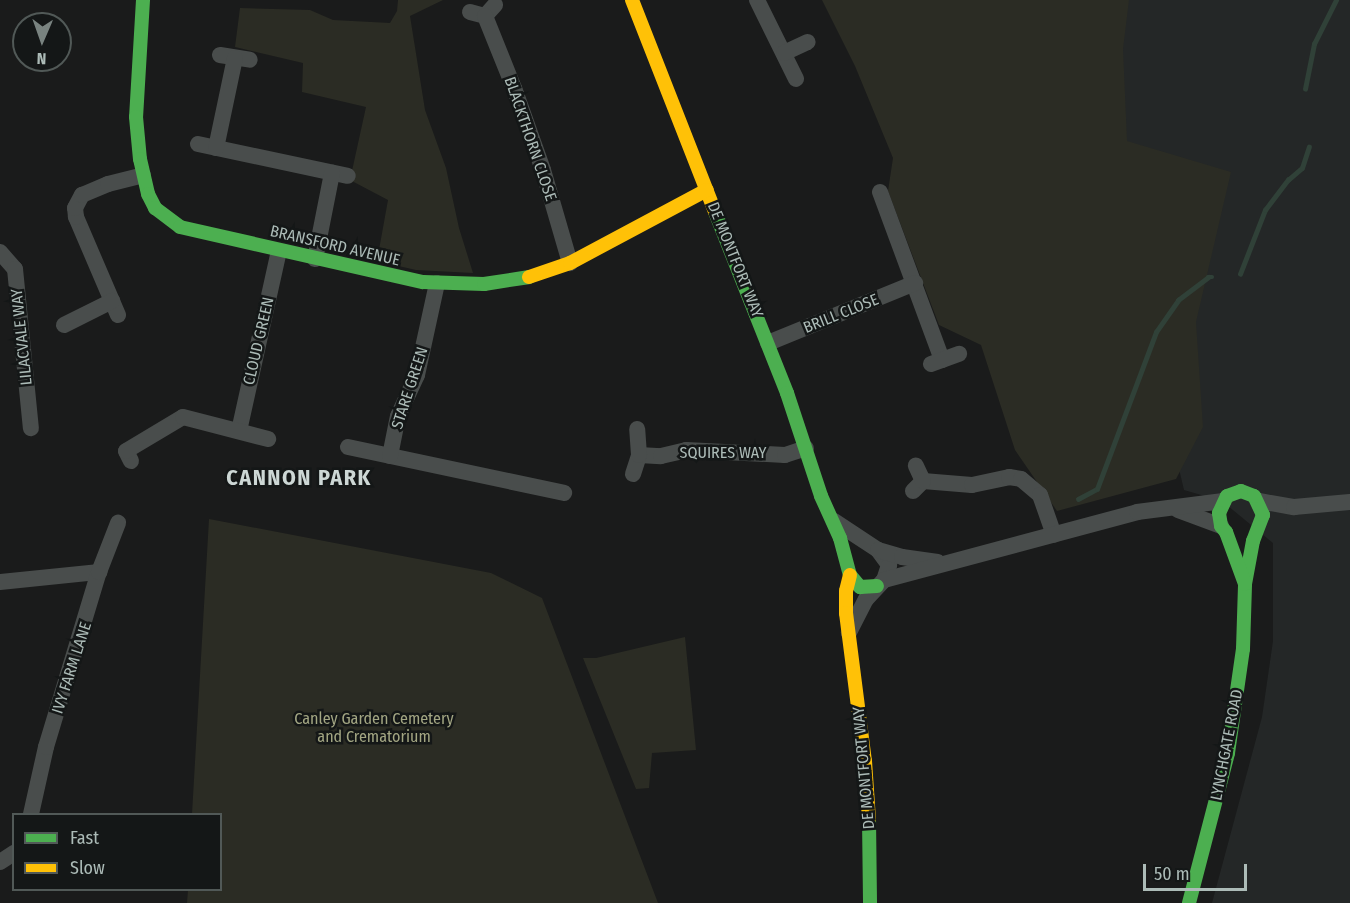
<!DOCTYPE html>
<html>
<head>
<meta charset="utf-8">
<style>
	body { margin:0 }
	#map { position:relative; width:1350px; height:903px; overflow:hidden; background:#1a1b1b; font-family:"Fira Sans Condensed",sans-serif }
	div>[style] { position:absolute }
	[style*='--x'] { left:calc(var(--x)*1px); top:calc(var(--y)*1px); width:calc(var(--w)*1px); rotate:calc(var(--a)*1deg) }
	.built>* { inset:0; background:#242727 }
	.green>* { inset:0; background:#2b2c24 }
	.stream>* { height:4.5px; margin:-2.25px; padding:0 2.25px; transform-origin:2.25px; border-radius:2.25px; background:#304138 }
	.street>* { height:16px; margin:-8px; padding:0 8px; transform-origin:8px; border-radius:8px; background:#494d4c }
	.fast>* { height:14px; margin:-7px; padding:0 7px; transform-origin:7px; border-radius:7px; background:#4caf50 }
	.slow>* { height:14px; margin:-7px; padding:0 7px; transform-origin:7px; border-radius:7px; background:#ffc107 }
	span { translate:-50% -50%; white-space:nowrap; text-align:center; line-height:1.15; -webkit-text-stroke:5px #141717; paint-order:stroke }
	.street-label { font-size:16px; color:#acbbb7 }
	.park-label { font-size:16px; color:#a3a683 }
	.district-label { font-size:22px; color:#cdd7d5; font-weight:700; letter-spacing:1.5px }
	.legend { position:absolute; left:12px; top:813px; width:210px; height:78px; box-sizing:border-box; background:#141717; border:2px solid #515957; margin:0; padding:8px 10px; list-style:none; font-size:18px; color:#acbbb7 }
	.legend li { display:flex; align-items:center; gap:12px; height:30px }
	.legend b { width:30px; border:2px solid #515957 }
	.north { position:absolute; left:12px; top:12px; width:60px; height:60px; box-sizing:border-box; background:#141717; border:2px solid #515957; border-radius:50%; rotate:182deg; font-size:16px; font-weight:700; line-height:24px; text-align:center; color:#acbbb7 }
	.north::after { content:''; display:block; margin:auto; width:21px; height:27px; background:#798380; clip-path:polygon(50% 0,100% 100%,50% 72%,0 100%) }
	.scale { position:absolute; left:1143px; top:864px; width:104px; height:27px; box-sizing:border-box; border:3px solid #acbbb7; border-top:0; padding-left:8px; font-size:18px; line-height:21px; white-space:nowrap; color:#acbbb7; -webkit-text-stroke:4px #141717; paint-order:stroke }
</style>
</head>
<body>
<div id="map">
	<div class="built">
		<i style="clip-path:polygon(859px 0,1350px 0,1350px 903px,1212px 903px,1262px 717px,1273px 641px,1273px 543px,1222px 501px,1184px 490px,1121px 223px)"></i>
	</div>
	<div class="green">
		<i style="clip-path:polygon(398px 0,443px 0,410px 16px,425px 110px,446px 168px,459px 228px,473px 273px,416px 270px,377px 261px,388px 200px,350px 180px,366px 107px,302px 92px,303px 63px,235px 47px,240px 8px,310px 10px,333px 20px,390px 23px,397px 11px)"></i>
		<i style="clip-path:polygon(822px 0,1129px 0,1123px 49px,1127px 141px,1231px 172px,1196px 322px,1203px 427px,1176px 479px,1057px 511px,1015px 450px,981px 345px,939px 325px,888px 191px,893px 158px,855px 66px)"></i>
		<i style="clip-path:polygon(209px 519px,491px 573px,542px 598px,658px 903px,187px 903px,188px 890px,220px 890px,220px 814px,192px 814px)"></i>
		<i style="clip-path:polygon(685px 637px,696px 750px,652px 753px,649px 788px,636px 789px,583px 658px,596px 658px)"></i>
	</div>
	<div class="stream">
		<i style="--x:1305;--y:89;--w:46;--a:-78.7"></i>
		<i style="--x:1314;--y:44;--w:49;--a:-63.4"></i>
		<i style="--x:1240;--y:274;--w:69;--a:-68.7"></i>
		<i style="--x:1265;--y:210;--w:38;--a:-53"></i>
		<i style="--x:1288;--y:180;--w:18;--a:-41"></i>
		<i style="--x:1302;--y:168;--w:22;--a:-72"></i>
		<i style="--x:1078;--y:499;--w:21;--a:-28"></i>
		<i style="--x:1097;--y:489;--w:168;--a:-69.4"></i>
		<i style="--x:1156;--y:332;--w:39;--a:-55"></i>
		<i style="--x:1178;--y:300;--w:38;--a:-37"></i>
		<i style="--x:1208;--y:277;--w:4;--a:0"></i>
	</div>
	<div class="street">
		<i style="--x:757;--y:0;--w:88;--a:63.7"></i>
		<i style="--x:470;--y:12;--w:16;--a:15"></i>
		<i style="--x:485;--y:16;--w:15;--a:-48"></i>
		<i style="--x:485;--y:16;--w:78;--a:68.1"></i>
		<i style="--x:514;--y:88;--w:87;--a:70.5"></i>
		<i style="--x:543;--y:170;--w:97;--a:73.8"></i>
		<i style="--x:784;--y:53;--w:26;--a:-25"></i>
		<i style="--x:220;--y:55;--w:30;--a:9"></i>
		<i style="--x:198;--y:144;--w:153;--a:12"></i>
		<i style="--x:216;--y:148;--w:92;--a:-78.1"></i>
		<i style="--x:880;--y:192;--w:179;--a:69.7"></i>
		<i style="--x:0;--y:252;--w:23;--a:49"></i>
		<i style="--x:15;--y:269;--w:160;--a:84.3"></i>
		<i style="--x:315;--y:259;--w:88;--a:-78.8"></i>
		<i style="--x:118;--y:315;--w:107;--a:-113.2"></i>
		<i style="--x:76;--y:217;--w:9;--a:-96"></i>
		<i style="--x:75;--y:208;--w:15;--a:-62"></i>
		<i style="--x:82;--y:195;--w:28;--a:-23"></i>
		<i style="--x:108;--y:184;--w:36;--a:-14"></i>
		<i style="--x:64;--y:325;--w:54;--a:-26.6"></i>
		<i style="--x:768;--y:343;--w:159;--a:-22.2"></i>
		<i style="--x:931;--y:364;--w:30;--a:-20"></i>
		<i style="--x:239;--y:431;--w:184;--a:-77.5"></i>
		<i style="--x:348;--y:447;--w:221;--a:12"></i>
		<i style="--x:639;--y:455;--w:22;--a:3"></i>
		<i style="--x:661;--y:456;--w:26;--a:-13"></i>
		<i style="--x:686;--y:450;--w:99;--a:2.9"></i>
		<i style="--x:785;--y:455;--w:22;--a:-18"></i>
		<i style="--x:390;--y:456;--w:41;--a:-78.7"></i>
		<i style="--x:398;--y:416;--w:45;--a:-65.1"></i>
		<i style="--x:417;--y:375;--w:94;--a:-77.7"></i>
		<i style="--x:131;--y:461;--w:11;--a:-117"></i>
		<i style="--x:126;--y:451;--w:66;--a:-30.8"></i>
		<i style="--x:183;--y:417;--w:88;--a:14.5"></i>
		<i style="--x:633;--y:474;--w:20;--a:-72"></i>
		<i style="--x:639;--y:455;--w:26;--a:-94"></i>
		<i style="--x:923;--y:481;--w:49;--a:4.7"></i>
		<i style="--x:972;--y:485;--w:38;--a:-12"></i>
		<i style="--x:1009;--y:477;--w:12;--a:9"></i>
		<i style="--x:1021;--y:479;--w:25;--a:40"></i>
		<i style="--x:1040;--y:495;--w:42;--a:70.7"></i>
		<i style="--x:913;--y:491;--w:14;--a:-45"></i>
		<i style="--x:923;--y:481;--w:17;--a:-115"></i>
		<i style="--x:1259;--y:501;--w:36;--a:10"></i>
		<i style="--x:1294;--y:507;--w:56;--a:-5.1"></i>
		<i style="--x:1178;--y:510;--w:46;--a:20.4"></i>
		<i style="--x:834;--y:521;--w:53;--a:33.4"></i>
		<i style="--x:878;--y:550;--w:19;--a:54"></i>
		<i style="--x:889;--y:565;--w:16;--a:108"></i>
		<i style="--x:884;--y:580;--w:26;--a:133"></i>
		<i style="--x:866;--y:599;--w:38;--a:117"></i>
		<i style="--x:878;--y:550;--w:25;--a:16"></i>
		<i style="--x:902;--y:557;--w:36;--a:8"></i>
		<i style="--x:884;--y:580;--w:262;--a:-15"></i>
		<i style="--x:1137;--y:512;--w:87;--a:-7.3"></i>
		<i style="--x:0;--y:582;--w:100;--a:-5.8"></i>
		<i style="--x:31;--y:814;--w:69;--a:-77.4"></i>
		<i style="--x:46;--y:747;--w:183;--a:-73.2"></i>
		<i style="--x:99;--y:572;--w:53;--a:-68.8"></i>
		<i style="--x:0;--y:862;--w:17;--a:-33"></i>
	</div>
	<div class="fast">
		<i style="--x:143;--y:0;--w:117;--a:93.4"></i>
		<i style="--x:136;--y:117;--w:42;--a:84.6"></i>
		<i style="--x:140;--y:159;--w:36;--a:77"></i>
		<i style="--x:148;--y:194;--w:16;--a:63"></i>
		<i style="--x:155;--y:208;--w:31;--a:37"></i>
		<i style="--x:180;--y:227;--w:249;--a:12.8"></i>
		<i style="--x:423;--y:282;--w:61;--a:1.9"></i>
		<i style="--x:484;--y:284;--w:46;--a:-8.8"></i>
		<i style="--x:715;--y:212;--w:195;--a:68.3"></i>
		<i style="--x:787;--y:393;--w:108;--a:71.7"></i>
		<i style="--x:821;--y:496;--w:46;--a:65.7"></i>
		<i style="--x:840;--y:538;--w:38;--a:75"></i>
		<i style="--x:850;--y:575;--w:16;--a:50"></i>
		<i style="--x:860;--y:587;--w:17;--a:-3"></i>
		<i style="--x:869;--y:819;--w:84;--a:89.3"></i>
		<i style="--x:1189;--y:903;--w:155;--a:-75.4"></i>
		<i style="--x:1228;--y:753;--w:105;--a:-81.8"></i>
		<i style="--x:1243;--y:649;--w:65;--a:-88.2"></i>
		<i style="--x:1245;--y:584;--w:44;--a:-79.5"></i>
		<i style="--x:1253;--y:541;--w:28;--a:-69"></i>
		<i style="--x:1263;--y:515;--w:21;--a:-115"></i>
		<i style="--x:1254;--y:496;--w:14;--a:-159"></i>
		<i style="--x:1241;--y:491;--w:15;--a:160"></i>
		<i style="--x:1227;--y:496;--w:19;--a:115"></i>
		<i style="--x:1219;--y:513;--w:13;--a:81"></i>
		<i style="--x:1221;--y:526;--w:8;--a:50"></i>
		<i style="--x:1226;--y:532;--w:55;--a:69.9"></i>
	</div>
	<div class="slow">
		<i style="--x:632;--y:0;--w:228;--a:68.6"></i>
		<i style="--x:529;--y:277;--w:43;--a:-18.9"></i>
		<i style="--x:570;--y:263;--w:155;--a:-28.1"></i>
		<i style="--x:850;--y:575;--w:16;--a:104"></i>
		<i style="--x:846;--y:591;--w:22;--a:90"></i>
		<i style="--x:846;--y:613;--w:149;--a:82.7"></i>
		<i style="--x:865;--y:761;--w:58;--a:86.1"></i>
	</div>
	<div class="street-label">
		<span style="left:530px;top:139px;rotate:71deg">BLACKTHORN CLOSE</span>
		<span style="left:335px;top:246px;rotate:13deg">BRANSFORD AVENUE</span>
		<span style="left:735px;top:260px;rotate:68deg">DE MONTFORT WAY</span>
		<span style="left:841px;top:314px;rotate:-22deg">BRILL CLOSE</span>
		<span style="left:22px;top:337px;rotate:-96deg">LILACVALE WAY</span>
		<span style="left:259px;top:341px;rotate:-77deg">CLOUD GREEN</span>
		<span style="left:410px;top:388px;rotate:-72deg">STARE GREEN</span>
		<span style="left:723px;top:453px">SQUIRES WAY</span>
		<span style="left:72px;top:668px;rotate:-72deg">IVY FARM LANE</span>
		<span style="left:1227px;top:745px;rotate:-79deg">LYNCHGATE ROAD</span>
		<span style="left:864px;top:768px;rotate:-95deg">DE MONTFORT WAY</span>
	</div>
	<div class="park-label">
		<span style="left:374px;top:728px">Canley Garden Cemetery<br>and Crematorium</span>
	</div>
	<div class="district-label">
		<span style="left:299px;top:478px">CANNON PARK</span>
	</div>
	<ul class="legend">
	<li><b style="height:8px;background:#4caf50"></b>Fast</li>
	<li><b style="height:8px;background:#ffc107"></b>Slow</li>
	</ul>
	<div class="north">N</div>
	<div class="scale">50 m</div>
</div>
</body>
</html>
